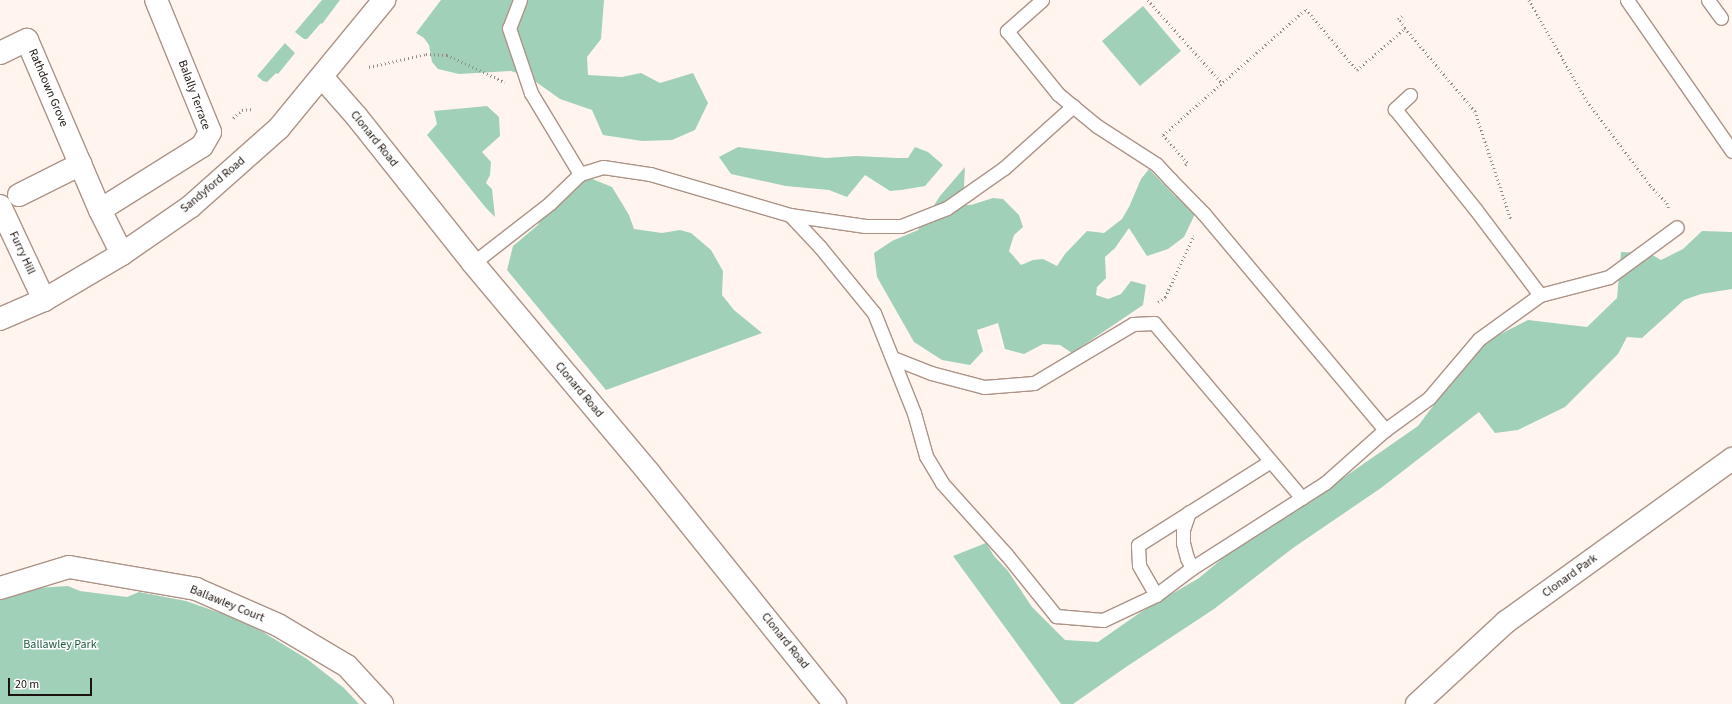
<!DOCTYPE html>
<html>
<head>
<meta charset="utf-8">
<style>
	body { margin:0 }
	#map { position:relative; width:1732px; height:704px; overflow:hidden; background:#fff4ee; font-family:"Source Sans 3",sans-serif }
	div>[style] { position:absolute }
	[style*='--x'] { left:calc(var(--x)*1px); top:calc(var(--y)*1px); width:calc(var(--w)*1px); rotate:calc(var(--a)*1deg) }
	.green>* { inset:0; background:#a0d0b7 }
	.path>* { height:2.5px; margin-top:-1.25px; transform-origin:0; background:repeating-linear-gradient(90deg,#958b86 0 1px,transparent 0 4px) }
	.roads { filter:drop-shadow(1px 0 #ac9386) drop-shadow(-1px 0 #ac9386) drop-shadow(0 1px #ac9386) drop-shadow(0 -1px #ac9386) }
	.lane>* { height:13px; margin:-6.5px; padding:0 6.5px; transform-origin:6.5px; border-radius:6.5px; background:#fff }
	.street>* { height:22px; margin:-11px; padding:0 11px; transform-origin:11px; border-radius:11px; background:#fff }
	.secondary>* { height:22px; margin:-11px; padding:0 11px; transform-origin:11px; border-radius:11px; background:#fff }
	span { translate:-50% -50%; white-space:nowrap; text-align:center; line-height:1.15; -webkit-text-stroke:3px #fff; paint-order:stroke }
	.street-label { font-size:12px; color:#1c130e }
	.park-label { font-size:12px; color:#1b5c41 }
	.scale { position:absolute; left:8px; top:678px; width:84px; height:18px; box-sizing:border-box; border:2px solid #1c130e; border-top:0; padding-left:5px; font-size:12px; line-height:14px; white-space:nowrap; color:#1c130e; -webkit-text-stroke:3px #fff; paint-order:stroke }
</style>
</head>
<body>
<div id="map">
	<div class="green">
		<i style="clip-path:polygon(322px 0,340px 0,322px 24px,321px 23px,307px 39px,304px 39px,295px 32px)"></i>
		<i style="clip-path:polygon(441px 0,604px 0,601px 39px,587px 57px,588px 75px,622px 77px,641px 73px,660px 83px,693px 73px,708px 103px,695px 130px,672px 140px,642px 141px,603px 135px,592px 110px,560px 99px,529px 77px,511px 71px,459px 74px,438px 69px,432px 62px,429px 45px,424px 38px,416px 33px)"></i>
		<i style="clip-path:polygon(1143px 6px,1181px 51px,1140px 86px,1102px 41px)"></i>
		<i style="clip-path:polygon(285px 43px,295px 53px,278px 74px,276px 73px,267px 82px,263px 81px,257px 76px)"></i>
		<i style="clip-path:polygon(487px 106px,499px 117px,500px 136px,482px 152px,491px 162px,490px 175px,486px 183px,492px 189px,495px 217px,486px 208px,427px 135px,437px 124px,434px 111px)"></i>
		<i style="clip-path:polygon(738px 147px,826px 158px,856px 156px,899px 158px,908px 158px,915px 147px,928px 152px,943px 165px,925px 186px,901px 190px,890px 191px,865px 175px,847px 197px,829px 190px,786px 186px,731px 174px,719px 157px)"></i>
		<i style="clip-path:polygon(965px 167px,963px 205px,971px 205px,993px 198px,1003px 199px,1019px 215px,1023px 227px,1014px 235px,1009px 251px,1021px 265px,1033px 260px,1043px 259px,1057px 266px,1065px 254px,1087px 231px,1104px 233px,1122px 219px,1129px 207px,1141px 179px,1149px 169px,1175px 196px,1196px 212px,1184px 237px,1168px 249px,1147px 256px,1129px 228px,1115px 248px,1105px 257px,1106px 278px,1097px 287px,1096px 295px,1108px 299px,1121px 294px,1131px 281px,1146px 285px,1143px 305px,1072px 353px,1060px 345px,1043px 344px,1024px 354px,1005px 349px,998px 323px,977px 330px,983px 351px,970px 365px,942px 360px,914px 342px,877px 277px,874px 253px,892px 241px,918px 230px,940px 196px)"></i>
		<i style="clip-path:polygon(580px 174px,612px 187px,629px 215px,634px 229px,662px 233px,680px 230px,691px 233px,711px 250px,723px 271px,722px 295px,734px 310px,762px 333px,606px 390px,507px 270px,513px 246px,538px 225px,550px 203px)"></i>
		<i style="clip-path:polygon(1702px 231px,1732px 232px,1732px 289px,1701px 294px,1684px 300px,1642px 338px,1627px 337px,1618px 354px,1565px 407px,1518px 430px,1495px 433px,1479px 412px,1381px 488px,1293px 548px,1214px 609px,1126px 667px,1073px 704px,1061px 704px,953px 556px,986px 543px,994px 556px,1008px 571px,1032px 607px,1065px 640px,1098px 642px,1141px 612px,1199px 578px,1248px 537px,1320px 494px,1418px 426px,1479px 345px,1528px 320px,1587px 327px,1617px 298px,1621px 252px,1649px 253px,1661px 260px,1683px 249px)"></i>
		<i style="clip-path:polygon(68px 586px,80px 591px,127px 597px,139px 592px,186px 601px,226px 615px,263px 632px,307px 659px,344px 688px,359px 704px,0 704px,0 596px,20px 589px)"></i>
	</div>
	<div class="path">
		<i style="--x:1148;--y:0;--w:111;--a:48.3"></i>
		<i style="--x:1529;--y:0;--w:116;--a:60.1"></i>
		<i style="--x:1587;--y:101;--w:106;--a:53"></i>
		<i style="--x:1651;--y:186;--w:23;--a:47"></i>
		<i style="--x:1667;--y:203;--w:5;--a:68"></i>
		<i style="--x:1405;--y:28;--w:109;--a:49.9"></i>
		<i style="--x:1475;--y:111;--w:114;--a:71.6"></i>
		<i style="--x:369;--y:67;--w:58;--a:-12.8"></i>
		<i style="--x:426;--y:54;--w:21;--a:3"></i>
		<i style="--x:447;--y:55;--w:64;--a:25"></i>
		<i style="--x:233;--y:118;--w:12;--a:-42"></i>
		<i style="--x:242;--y:110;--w:11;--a:-5"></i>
		<i style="--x:1185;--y:165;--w:3;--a:-45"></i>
		<i style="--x:1187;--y:163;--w:37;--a:-131"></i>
		<i style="--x:1163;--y:135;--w:191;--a:-41.4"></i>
		<i style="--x:1306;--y:9;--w:80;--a:50.1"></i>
		<i style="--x:1357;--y:70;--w:64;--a:-41.2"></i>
		<i style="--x:1405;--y:28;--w:11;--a:-128"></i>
		<i style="--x:1398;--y:19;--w:6;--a:-39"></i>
		<i style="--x:1158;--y:302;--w:9;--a:-36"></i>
		<i style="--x:1165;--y:297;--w:68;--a:-64.9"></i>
	</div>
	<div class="roads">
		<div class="lane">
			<i style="--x:520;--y:0;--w:30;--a:111"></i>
			<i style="--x:509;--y:28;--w:69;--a:71.3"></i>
			<i style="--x:531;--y:93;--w:95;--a:58.8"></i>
			<i style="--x:1042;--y:0;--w:47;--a:138.5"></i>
			<i style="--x:1007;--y:31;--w:81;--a:51"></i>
			<i style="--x:1058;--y:94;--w:50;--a:39.4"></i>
			<i style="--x:1097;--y:126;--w:70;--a:32.8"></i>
			<i style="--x:1156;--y:164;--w:21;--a:47"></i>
			<i style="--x:1170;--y:179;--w:49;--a:45.8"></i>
			<i style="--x:1204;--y:214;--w:282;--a:50"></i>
			<i style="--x:1627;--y:0;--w:184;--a:55.2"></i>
			<i style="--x:1708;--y:0;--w:22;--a:54"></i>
			<i style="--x:1410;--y:95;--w:21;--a:137"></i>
			<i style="--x:1395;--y:109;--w:129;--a:51.3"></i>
			<i style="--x:1476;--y:210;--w:106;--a:53"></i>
			<i style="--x:790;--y:215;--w:44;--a:46.8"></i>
			<i style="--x:820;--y:247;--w:85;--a:50.7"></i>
			<i style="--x:874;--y:313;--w:108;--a:68.2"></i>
			<i style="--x:914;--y:413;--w:45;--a:74.4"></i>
			<i style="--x:926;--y:456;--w:31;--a:59"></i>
			<i style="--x:942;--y:483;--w:96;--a:48"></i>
			<i style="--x:1006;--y:554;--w:80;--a:51.1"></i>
			<i style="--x:1056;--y:616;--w:47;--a:4.9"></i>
			<i style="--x:1103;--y:620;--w:59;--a:-25.3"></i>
			<i style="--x:1156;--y:595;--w:45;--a:-36.9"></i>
			<i style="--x:1192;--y:568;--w:158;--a:-32.6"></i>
			<i style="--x:1325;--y:483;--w:80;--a:-41.5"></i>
			<i style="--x:1385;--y:430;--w:54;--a:-36"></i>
			<i style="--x:1429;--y:398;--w:77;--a:-49.7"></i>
			<i style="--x:1479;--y:339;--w:75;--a:-35.8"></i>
			<i style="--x:1540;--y:295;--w:71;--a:-14.6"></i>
			<i style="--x:1609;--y:277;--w:84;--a:-36.3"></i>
			<i style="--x:473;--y:263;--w:98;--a:-37.9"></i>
			<i style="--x:550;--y:203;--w:42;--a:-44"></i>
			<i style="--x:580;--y:174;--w:24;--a:-17"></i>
			<i style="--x:603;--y:167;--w:48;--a:8.5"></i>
			<i style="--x:650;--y:174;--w:146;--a:16.3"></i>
			<i style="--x:790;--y:215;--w:76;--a:8.3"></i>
			<i style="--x:865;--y:226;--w:36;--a:0"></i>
			<i style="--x:901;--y:226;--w:49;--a:-21.4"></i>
			<i style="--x:947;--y:208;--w:70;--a:-35.1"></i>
			<i style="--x:1004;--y:168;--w:93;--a:-41.9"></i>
			<i style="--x:893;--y:358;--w:41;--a:21.5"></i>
			<i style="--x:931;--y:373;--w:55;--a:14.8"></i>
			<i style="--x:984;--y:387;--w:50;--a:-4.6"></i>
			<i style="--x:1034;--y:383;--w:115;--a:-30.8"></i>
			<i style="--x:1133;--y:324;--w:21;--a:-3"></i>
			<i style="--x:1154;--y:323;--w:229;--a:49.8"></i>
			<i style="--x:1189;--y:512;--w:18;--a:109"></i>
			<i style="--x:1183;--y:529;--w:14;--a:90"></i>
			<i style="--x:1183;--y:543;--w:16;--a:75"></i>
			<i style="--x:1187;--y:558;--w:11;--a:63"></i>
			<i style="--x:1156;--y:595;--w:34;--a:-120"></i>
			<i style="--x:1139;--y:565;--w:20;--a:-93"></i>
			<i style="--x:1138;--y:545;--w:157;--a:-32.3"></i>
		</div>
		<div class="street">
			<i style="--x:0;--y:53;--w:30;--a:-26"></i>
			<i style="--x:27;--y:40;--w:185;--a:66.8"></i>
			<i style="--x:100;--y:210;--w:49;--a:63.4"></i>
			<i style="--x:322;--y:77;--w:53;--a:48.8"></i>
			<i style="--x:357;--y:117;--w:186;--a:51.5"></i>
			<i style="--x:473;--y:263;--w:274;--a:50"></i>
			<i style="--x:649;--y:473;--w:297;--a:51.2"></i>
			<i style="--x:19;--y:195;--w:69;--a:-26.6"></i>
			<i style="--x:0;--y:206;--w:104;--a:64.9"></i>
			<i style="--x:100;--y:210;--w:120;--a:-32.1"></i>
			<i style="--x:202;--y:146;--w:16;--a:-60"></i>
			<i style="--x:210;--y:132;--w:143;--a:-112.2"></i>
			<i style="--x:0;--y:588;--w:72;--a:-16.9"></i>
			<i style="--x:69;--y:567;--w:129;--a:9.8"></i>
			<i style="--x:196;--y:589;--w:90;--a:23.7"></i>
			<i style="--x:278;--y:625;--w:80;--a:30.7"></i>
			<i style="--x:347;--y:666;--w:52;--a:47.4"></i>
			<i style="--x:1417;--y:704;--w:121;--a:-42.7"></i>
			<i style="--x:1506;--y:622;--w:279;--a:-35.8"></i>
		</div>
		<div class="secondary">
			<i style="--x:0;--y:319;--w:48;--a:-23.4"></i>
			<i style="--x:44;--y:300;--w:91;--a:-30.5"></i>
			<i style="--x:122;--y:254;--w:83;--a:-34.7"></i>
			<i style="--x:190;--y:207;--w:119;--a:-41.6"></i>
			<i style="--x:279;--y:128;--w:166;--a:-50.6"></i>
		</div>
	</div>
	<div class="street-label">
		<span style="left:48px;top:88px;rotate:67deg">Rathdown Grove</span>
		<span style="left:194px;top:95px;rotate:70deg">Balally Terrace</span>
		<span style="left:374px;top:139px;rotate:51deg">Clonard Road</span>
		<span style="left:213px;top:185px;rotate:-40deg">Sandyford Road</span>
		<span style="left:22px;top:253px;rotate:65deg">Furry Hill</span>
		<span style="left:579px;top:390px;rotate:50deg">Clonard Road</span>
		<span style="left:1570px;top:576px;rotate:-36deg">Clonard Park</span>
		<span style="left:227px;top:604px;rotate:22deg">Ballawley Court</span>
		<span style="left:785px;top:641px;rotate:51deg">Clonard Road</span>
	</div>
	<div class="park-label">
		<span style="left:60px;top:645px">Ballawley Park</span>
	</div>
	<div class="scale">20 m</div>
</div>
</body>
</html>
